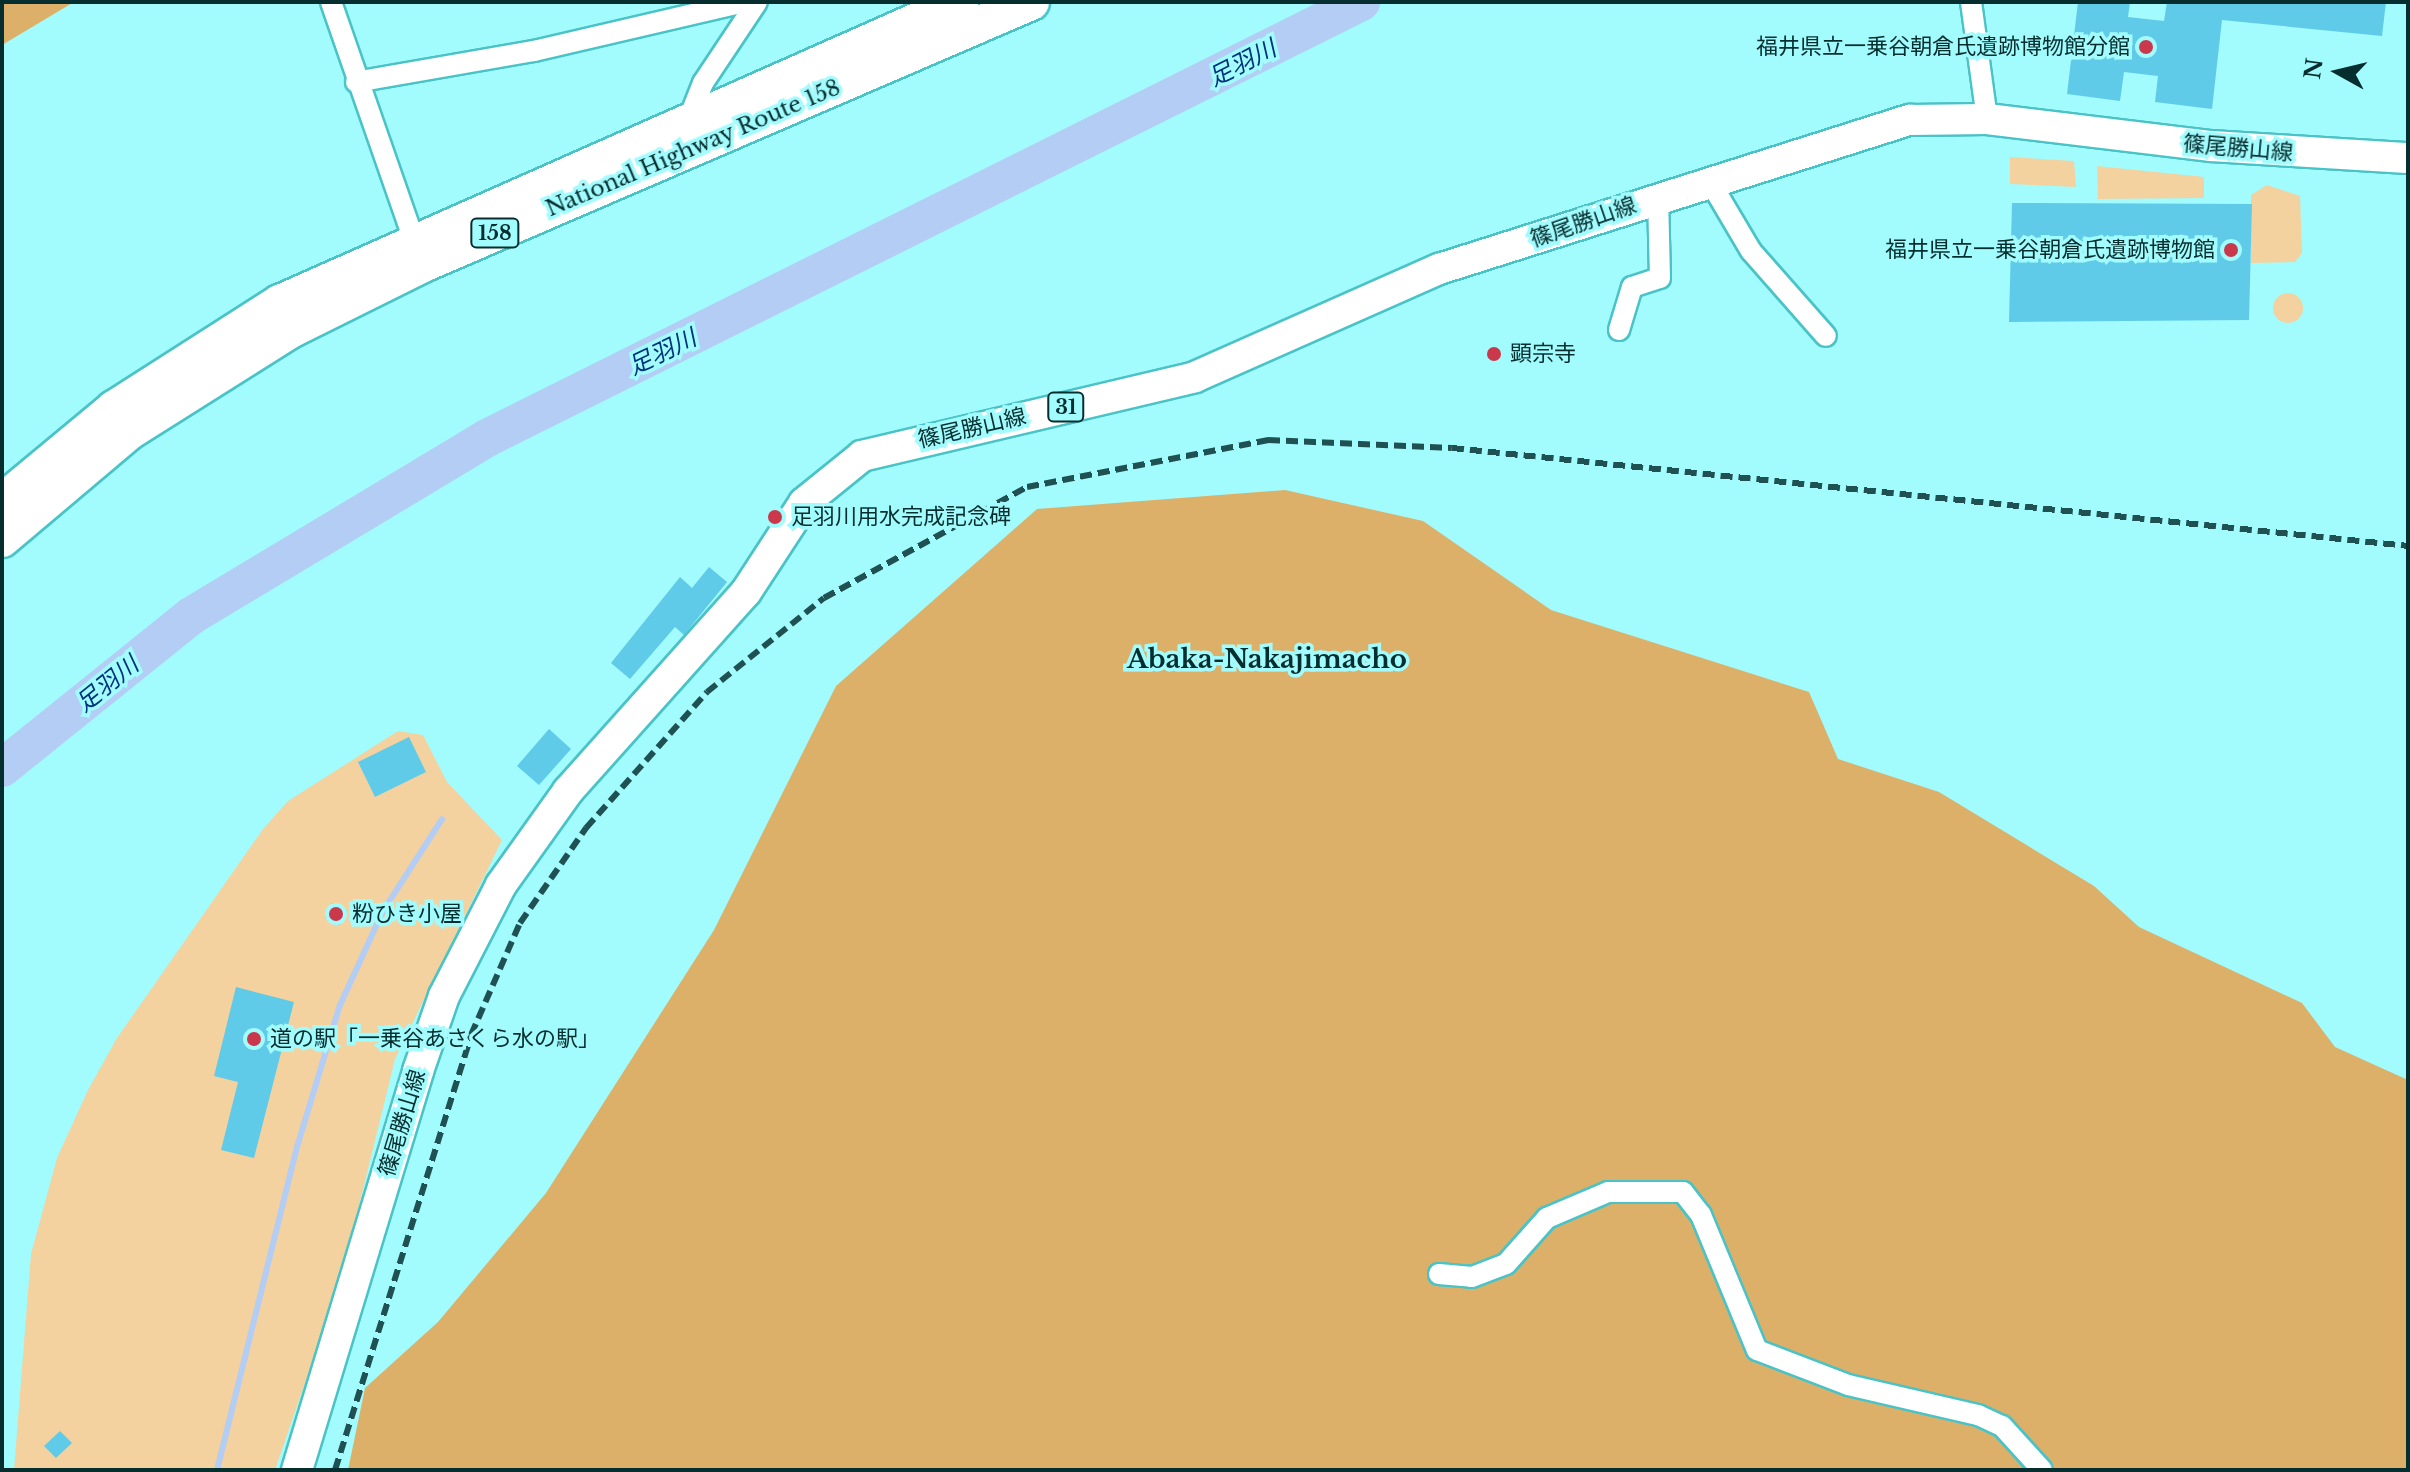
<!DOCTYPE html>
<html>
<head>
<meta charset="utf-8">
<style>
	body { margin:0 }
	#map { position:relative; width:2410px; height:1472px; overflow:hidden; background:#a2fbfd; font-family:"Libre Baskerville","Noto Sans JP",serif }
	div>[style] { position:absolute }
	[style*='--x'] { left:calc(var(--x)*1px); top:calc(var(--y)*1px); width:calc(var(--w)*1px); rotate:calc(var(--a)*1deg) }
	.green>* { inset:0; background:#f3d2a0 }
	.round { border-radius:50% }
	.forest>* { inset:0; background:#dcb069 }
	.stream>* { height:6px; margin:-3px; padding:0 3px; transform-origin:3px; border-radius:3px; background:#b3cdf4 }
	.river>* { height:38px; margin:-19px; padding:0 19px; transform-origin:19px; border-radius:19px; background:#b3cdf4 }
	.building>* { inset:0; background:#60cbe8 }
	.roads { filter:drop-shadow(2px 0 #4ac3c7) drop-shadow(-2px 0 #4ac3c7) drop-shadow(0 2px #4ac3c7) drop-shadow(0 -2px #4ac3c7) }
	.street>* { height:20px; margin:-10px; padding:0 10px; transform-origin:10px; border-radius:10px; background:#fff }
	.primary>* { height:30px; margin:-15px; padding:0 15px; transform-origin:15px; border-radius:15px; background:#fff }
	.highway>* { height:36px; margin:-18px; padding:0 18px; transform-origin:18px; border-radius:18px; background:#fff }
	.rail>* { height:6px; margin-top:-3px; transform-origin:0; background:repeating-linear-gradient(90deg,#205152 0 12px,transparent 0 18px) }
	.dots>* { width:22px; height:22px; translate:-50% -50%; box-sizing:border-box; border:4px solid #a2fbfd; border-radius:50% }
	span { translate:-50% -50%; white-space:nowrap; text-align:center; line-height:1.15; -webkit-text-stroke:7px #a2fbfd; paint-order:stroke }
	.shield-label span { padding:2px 6px; background:#a2fbfd; border:2px solid; border-radius:6px; -webkit-text-stroke-width:0 }
	.shield-label { font-size:20px; color:#062e2f; font-weight:700 }
	.poi-label { font-size:22px; color:#062e2f }
	.right { translate:-100% -50%; text-align:right }
	.left { translate:0 -50%; text-align:left }
	.street-label { font-size:22px; color:#062e2f }
	.water-label { font-size:24px; color:#00337b; font-style:italic }
	.quarter-label { font-size:26px; color:#062e2f; font-weight:700 }
	.frame { position:absolute; inset:0; border:4px solid #062e2f; pointer-events:none }
	.north { position:absolute; left:2298px; top:32px; width:80px; height:80px; -webkit-text-stroke:6px #a2fbfd; paint-order:stroke; rotate:278deg; font-size:22px; font-weight:700; line-height:32px; text-align:center; color:#062e2f }
	.north::after { content:''; display:block; margin:auto; width:28px; height:36px; background:#062e2f; clip-path:polygon(50% 0,100% 100%,50% 72%,0 100%) }
</style>
</head>
<body>
<div id="map">
	<div class="green">
		<i style="clip-path:polygon(2010px 157px,2074px 161px,2076px 187px,2010px 184px)"></i>
		<i style="clip-path:polygon(2097px 166px,2204px 177px,2204px 198px,2098px 199px)"></i>
		<i style="clip-path:polygon(2267px 185px,2300px 196px,2302px 253px,2295px 262px,2251px 263px,2251px 195px)"></i>
		<i class="round" style="left:2273px;top:293px;width:30px;height:30px"></i>
		<i style="clip-path:polygon(398px 731px,423px 735px,447px 782px,502px 840px,395px 1059px,342px 1275px,275px 1470px,14px 1470px,31px 1254px,57px 1158px,88px 1090px,117px 1038px,263px 829px,288px 801px)"></i>
	</div>
	<div class="forest">
		<i style="clip-path:polygon(2px 2px,74px 2px,2px 45px)"></i>
		<i style="clip-path:polygon(1285px 490px,1423px 521px,1551px 610px,1809px 692px,1838px 759px,1939px 792px,2094px 886px,2139px 927px,2302px 1003px,2335px 1047px,2408px 1080px,2408px 1470px,348px 1470px,365px 1388px,438px 1322px,546px 1193px,714px 930px,836px 686px,1037px 509px)"></i>
	</div>
	<div class="stream">
		<i style="--x:217;--y:1470;--w:333;--a:-76.1"></i>
		<i style="--x:297;--y:1147;--w:148;--a:-73.2"></i>
		<i style="--x:340;--y:1005;--w:103;--a:-65.4"></i>
		<i style="--x:383;--y:911;--w:109;--a:-57.3"></i>
	</div>
	<div class="river">
		<i style="--x:2;--y:768;--w:243;--a:-38.8"></i>
		<i style="--x:191;--y:616;--w:345;--a:-31"></i>
		<i style="--x:487;--y:438;--w:977;--a:-26.51"></i>
	</div>
	<div class="building">
		<i style="clip-path:polygon(2078px 2px,2130px 2px,2128px 17px,2164px 21px,2167px 2px,2386px 2px,2382px 36px,2222px 20px,2212px 109px,2155px 102px,2158px 76px,2124px 72px,2120px 101px,2067px 94px)"></i>
		<i style="clip-path:polygon(2012px 203px,2252px 204px,2249px 320px,2009px 322px)"></i>
		<i style="clip-path:polygon(709px 567px,727px 582px,684px 635px,675px 627px,630px 679px,611px 663px,680px 577px,692px 588px)"></i>
		<i style="clip-path:polygon(549px 729px,571px 749px,539px 785px,517px 766px)"></i>
		<i style="clip-path:polygon(409px 737px,426px 772px,375px 797px,358px 762px)"></i>
		<i style="clip-path:polygon(332px 903px,347px 910px,340px 925px,325px 918px)"></i>
		<i style="clip-path:polygon(236px 987px,294px 1002px,254px 1158px,221px 1150px,238px 1082px,214px 1076px)"></i>
		<i style="clip-path:polygon(60px 1431px,72px 1443px,56px 1458px,44px 1446px)"></i>
	</div>
	<div class="roads">
		<div class="street">
			<i style="--x:331;--y:2;--w:262;--a:70.8"></i>
			<i style="--x:1971;--y:2;--w:118;--a:82.2"></i>
			<i style="--x:356;--y:82;--w:181;--a:-9.9"></i>
			<i style="--x:534;--y:51;--w:216;--a:-13.1"></i>
			<i style="--x:688;--y:121;--w:41;--a:-68.5"></i>
			<i style="--x:703;--y:83;--w:97;--a:-56.3"></i>
			<i style="--x:1709;--y:180;--w:82;--a:59.4"></i>
			<i style="--x:1751;--y:251;--w:113;--a:48.6"></i>
			<i style="--x:1619;--y:330;--w:45;--a:-73.2"></i>
			<i style="--x:1632;--y:287;--w:29;--a:-18"></i>
			<i style="--x:1660;--y:278;--w:82;--a:-91.4"></i>
			<i style="--x:1439;--y:1274;--w:33;--a:5"></i>
			<i style="--x:1472;--y:1277;--w:36;--a:-21"></i>
			<i style="--x:1506;--y:1264;--w:62;--a:-48.3"></i>
			<i style="--x:1547;--y:1218;--w:66;--a:-23.1"></i>
			<i style="--x:1608;--y:1192;--w:75;--a:0"></i>
			<i style="--x:1683;--y:1192;--w:29;--a:52"></i>
			<i style="--x:1701;--y:1215;--w:146;--a:67.5"></i>
			<i style="--x:1757;--y:1350;--w:97;--a:21"></i>
			<i style="--x:1848;--y:1385;--w:133;--a:13"></i>
			<i style="--x:1978;--y:1415;--w:26;--a:25"></i>
			<i style="--x:2002;--y:1426;--w:59;--a:47.7"></i>
		</div>
		<div class="primary">
			<i style="--x:297;--y:1470;--w:417;--a:-73.1"></i>
			<i style="--x:418;--y:1071;--w:79;--a:-70.9"></i>
			<i style="--x:444;--y:996;--w:125;--a:-62.8"></i>
			<i style="--x:501;--y:885;--w:115;--a:-54.5"></i>
			<i style="--x:568;--y:791;--w:267;--a:-48.2"></i>
			<i style="--x:746;--y:592;--w:106;--a:-56.9"></i>
			<i style="--x:804;--y:503;--w:75;--a:-39"></i>
			<i style="--x:862;--y:456;--w:342;--a:-13.3"></i>
			<i style="--x:1195;--y:377;--w:267;--a:-23.9"></i>
			<i style="--x:1439;--y:269;--w:494;--a:-17.6"></i>
			<i style="--x:1910;--y:120;--w:77;--a:-0.7"></i>
			<i style="--x:1987;--y:119;--w:226;--a:6.9"></i>
			<i style="--x:2211;--y:146;--w:197;--a:3.5"></i>
		</div>
		<div class="highway">
			<i style="--x:2;--y:502;--w:146;--a:-39.7"></i>
			<i style="--x:114;--y:409;--w:197;--a:-32.6"></i>
			<i style="--x:280;--y:303;--w:744;--a:-23.88"></i>
			<i style="--x:2;--y:539;--w:167;--a:-40.2"></i>
			<i style="--x:130;--y:431;--w:191;--a:-32.2"></i>
			<i style="--x:292;--y:329;--w:146;--a:-26.4"></i>
			<i style="--x:423;--y:264;--w:662;--a:-23.31"></i>
		</div>
	</div>
	<div class="rail">
		<i style="--x:335;--y:1470;--w:456;--a:-72.6"></i>
		<i style="--x:471;--y:1035;--w:122;--a:-66.4"></i>
		<i style="--x:520;--y:923;--w:116;--a:-55.2"></i>
		<i style="--x:586;--y:828;--w:182;--a:-48.3"></i>
		<i style="--x:707;--y:692;--w:150;--a:-38.8"></i>
		<i style="--x:824;--y:598;--w:231;--a:-28.7"></i>
		<i style="--x:1027;--y:487;--w:246;--a:-11"></i>
		<i style="--x:1268;--y:440;--w:184;--a:2.5"></i>
		<i style="--x:1452;--y:448;--w:961;--a:5.85"></i>
	</div>
	<div class="dots">
		<i style="left:2146px;top:47px;background:#ca394b"></i>
		<i style="left:2231px;top:250px;background:#ca394b"></i>
		<i style="left:1494px;top:354px;background:#ca394b"></i>
		<i style="left:775px;top:517px;background:#ca394b"></i>
		<i style="left:336px;top:914px;background:#ca394b"></i>
		<i style="left:254px;top:1039px;background:#ca394b"></i>
	</div>
	<div class="shield-label">
		<span style="left:495px;top:233px">158</span>
		<span style="left:1066px;top:407px">31</span>
	</div>
	<div class="poi-label">
		<span class="right" style="left:2130px;top:47px">福井県立一乗谷朝倉氏遺跡博物館分館</span>
		<span class="right" style="left:2215px;top:250px">福井県立一乗谷朝倉氏遺跡博物館</span>
		<span class="left" style="left:1510px;top:354px">顕宗寺</span>
		<span class="left" style="left:791px;top:517px">足羽川用水完成記念碑</span>
		<span class="left" style="left:352px;top:914px">粉ひき小屋</span>
		<span class="left" style="left:270px;top:1039px">道の駅「一乗谷あさくら水の駅」</span>
	</div>
	<div class="street-label">
		<span style="left:693px;top:148px;rotate:-23deg">National Highway Route 158</span>
		<span style="left:2238px;top:148px;rotate:5deg">篠尾勝山線</span>
		<span style="left:1583px;top:222px;rotate:-19deg">篠尾勝山線</span>
		<span style="left:972px;top:428px;rotate:-13deg">篠尾勝山線</span>
		<span style="left:402px;top:1123px;rotate:-73deg">篠尾勝山線</span>
	</div>
	<div class="water-label">
		<span style="left:1242px;top:63px;rotate:-27deg">足羽川</span>
		<span style="left:662px;top:352px;rotate:-26deg">足羽川</span>
		<span style="left:107px;top:684px;rotate:-39deg">足羽川</span>
	</div>
	<div class="quarter-label">
		<span style="left:1267px;top:660px">Abaka-Nakajimacho</span>
	</div>
	<div class="frame"></div>
	<div class="north">N</div>
</div>
</body>
</html>
